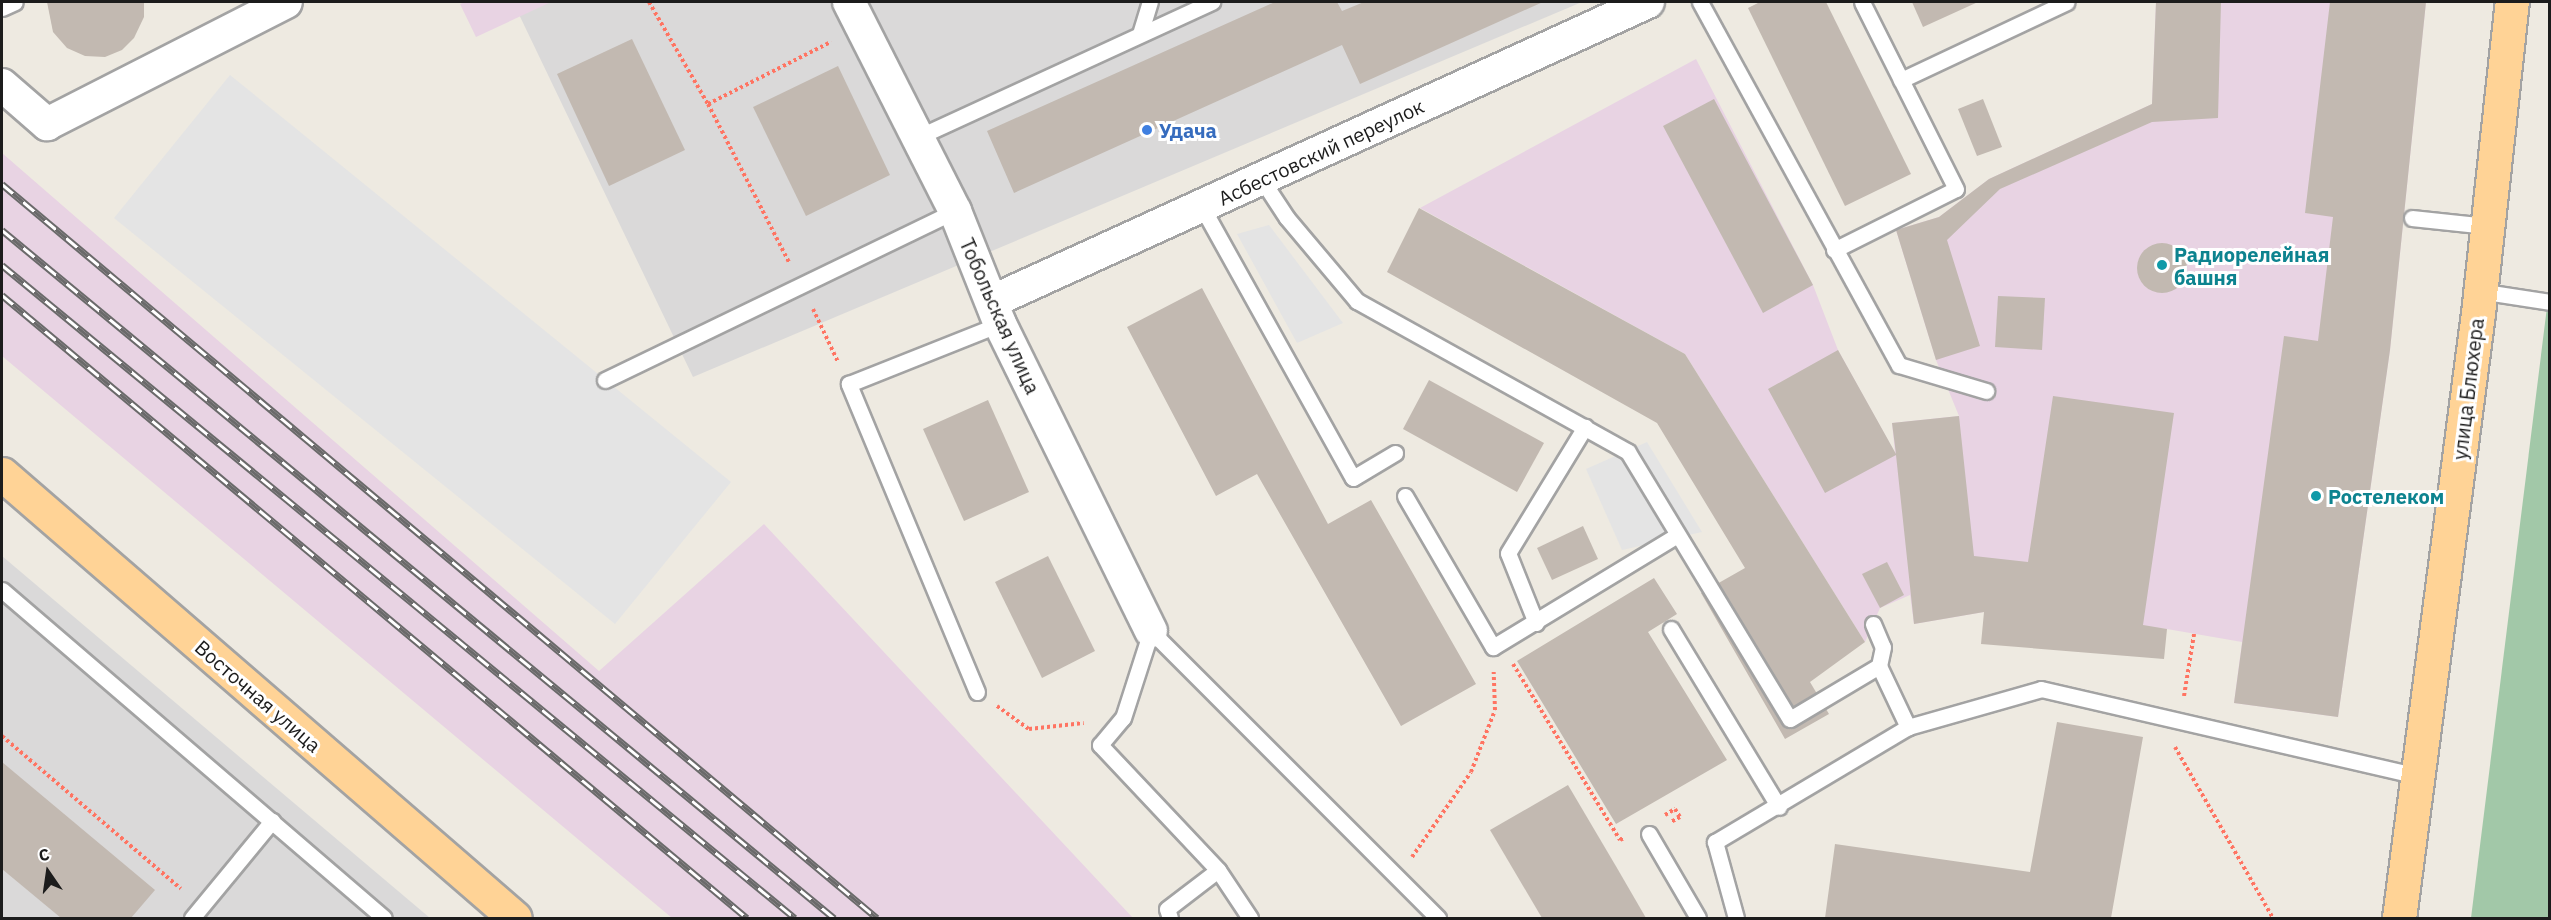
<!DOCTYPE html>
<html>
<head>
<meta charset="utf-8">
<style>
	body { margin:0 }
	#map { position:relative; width:2551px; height:920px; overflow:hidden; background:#eeeae1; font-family:"IBM Plex Sans",sans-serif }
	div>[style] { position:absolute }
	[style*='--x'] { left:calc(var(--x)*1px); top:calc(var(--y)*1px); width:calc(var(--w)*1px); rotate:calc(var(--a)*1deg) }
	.residential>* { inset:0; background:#dad9d9 }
	.industrial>* { inset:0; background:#e8d3e3 }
	.cemetery>* { inset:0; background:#a2c8a8 }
	.parking>* { inset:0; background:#e4e4e4 }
	.building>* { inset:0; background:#c2b9b1 }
	.round { border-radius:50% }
	.path>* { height:4px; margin-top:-2px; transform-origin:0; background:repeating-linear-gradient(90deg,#ff7462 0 3px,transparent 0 6px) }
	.roads { filter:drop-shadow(2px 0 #a3a3a3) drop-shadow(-2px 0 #a3a3a3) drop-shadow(0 2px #a3a3a3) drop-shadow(0 -2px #a3a3a3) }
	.lane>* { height:15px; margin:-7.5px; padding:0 7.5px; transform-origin:7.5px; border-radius:7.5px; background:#fff }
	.street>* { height:32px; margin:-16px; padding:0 16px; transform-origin:16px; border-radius:16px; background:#fff }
	.primary>* { height:33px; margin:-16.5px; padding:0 16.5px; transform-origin:16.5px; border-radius:16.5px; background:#ffd396 }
	.rail>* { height:7px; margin-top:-3.5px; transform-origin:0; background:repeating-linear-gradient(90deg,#fff 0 14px,#6a6a6a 0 28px); box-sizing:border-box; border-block:2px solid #6a6a6a }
	.dots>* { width:16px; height:16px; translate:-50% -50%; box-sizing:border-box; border:3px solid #fff; border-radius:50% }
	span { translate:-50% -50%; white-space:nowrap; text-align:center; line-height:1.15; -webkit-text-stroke:6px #fff; paint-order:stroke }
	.shop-label { font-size:20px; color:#366cbe; font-weight:700 }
	.left { translate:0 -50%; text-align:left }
	.street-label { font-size:20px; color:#1c1c1c }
	.culture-label { font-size:20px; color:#0d838f; font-weight:700 }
	.frame { position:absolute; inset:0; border:3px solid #1c1c1c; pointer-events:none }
	.north { position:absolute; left:18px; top:842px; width:60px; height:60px; -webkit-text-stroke:4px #fff; paint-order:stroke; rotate:347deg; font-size:16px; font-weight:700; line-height:24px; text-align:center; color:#1c1c1c }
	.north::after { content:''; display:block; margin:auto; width:21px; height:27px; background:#1c1c1c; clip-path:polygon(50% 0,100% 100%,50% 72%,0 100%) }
</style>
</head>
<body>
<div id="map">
	<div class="residential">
		<i style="clip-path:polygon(513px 2px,1582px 2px,693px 377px)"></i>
		<i style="clip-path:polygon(2px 556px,430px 918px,2px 918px)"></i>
	</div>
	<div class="industrial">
		<i style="clip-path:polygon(465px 2px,551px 2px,476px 37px,460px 4px)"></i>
		<i style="clip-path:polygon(2156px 2px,2426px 2px,2390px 350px,2338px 717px,2234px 703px,2242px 642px,2167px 629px,1984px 612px,1914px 624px,1910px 595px,1880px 608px,1865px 642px,1685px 354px,1420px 208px,1696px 59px,1813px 285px,1838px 350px,1895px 453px,1892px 423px,1959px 416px,1936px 360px,1896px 230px,1939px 217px,1989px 179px,2152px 104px)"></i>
		<i style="clip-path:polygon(2px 153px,599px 671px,764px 524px,1133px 918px,672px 918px,2px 356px)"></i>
	</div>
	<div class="cemetery">
		<i style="clip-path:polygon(2549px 291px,2549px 918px,2471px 918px)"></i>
	</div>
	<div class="parking">
		<i style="clip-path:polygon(230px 75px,731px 482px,615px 624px,114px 218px)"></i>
		<i style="clip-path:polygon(1269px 225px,1343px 323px,1297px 343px,1237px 234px)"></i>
		<i style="clip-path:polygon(1647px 442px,1702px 532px,1622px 550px,1586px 469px)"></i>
	</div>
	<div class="building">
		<i style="clip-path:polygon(47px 2px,144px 2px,144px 17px,134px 38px,122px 50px,105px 57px,85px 56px,67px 48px,53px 32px)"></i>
		<i style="clip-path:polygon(1275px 2px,1337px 2px,1342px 11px,1364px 2px,1543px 2px,1360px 84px,1342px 45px,1014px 193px,987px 131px)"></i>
		<i style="clip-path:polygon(1760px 2px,1826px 2px,1911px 174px,1845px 206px,1748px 8px)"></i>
		<i style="clip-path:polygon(1912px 2px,1978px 2px,1923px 27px)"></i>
		<i style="clip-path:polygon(2156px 2px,2221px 2px,2218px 118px,2152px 122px,2000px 189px,1947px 240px,1980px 346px,1936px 360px,1896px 230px,1939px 217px,1989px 179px,2152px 104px)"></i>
		<i style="clip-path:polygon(2330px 2px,2426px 2px,2390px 350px,2338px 717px,2234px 703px,2284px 336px,2318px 341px,2333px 217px,2305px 213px)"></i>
		<i style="clip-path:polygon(632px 39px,685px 150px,609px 186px,557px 74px)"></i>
		<i style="clip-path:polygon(838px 66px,890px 175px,806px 216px,753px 107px)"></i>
		<i style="clip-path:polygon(1714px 99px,1813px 285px,1763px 313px,1663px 126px)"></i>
		<i style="clip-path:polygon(1983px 99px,2002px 147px,1977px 156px,1958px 109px)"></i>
		<i style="clip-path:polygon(1419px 208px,1685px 354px,1865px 642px,1810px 682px,1829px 714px,1785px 739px,1701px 593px,1745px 568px,1657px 423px,1387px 272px)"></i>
		<i class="round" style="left:2137px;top:243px;width:50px;height:50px"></i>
		<i style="clip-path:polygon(1202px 288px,1328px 524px,1371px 500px,1476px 684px,1401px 726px,1257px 474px,1216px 496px,1127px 327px)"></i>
		<i style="clip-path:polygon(1998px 296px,2045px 298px,2042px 350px,1995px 347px)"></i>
		<i style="clip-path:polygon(1838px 350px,1896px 454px,1892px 423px,1959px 416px,1974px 556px,2028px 562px,2053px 396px,2174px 413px,2143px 625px,2167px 629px,2164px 659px,1981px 644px,1984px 612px,1914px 624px,1896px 455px,1825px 493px,1768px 389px)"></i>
		<i style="clip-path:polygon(1429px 380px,1544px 443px,1517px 492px,1403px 429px)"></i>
		<i style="clip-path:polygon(988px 400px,1029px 492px,964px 521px,923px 429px)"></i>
		<i style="clip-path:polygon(1583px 526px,1598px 559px,1552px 580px,1537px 548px)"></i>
		<i style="clip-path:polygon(1048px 556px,1095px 651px,1042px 678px,995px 582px)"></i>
		<i style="clip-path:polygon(1887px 562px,1904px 595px,1880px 608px,1862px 574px)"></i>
		<i style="clip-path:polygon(1654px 578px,1677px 614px,1648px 632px,1727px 760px,1616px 824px,1517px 661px)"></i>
		<i style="clip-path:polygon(2057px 722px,2143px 737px,2111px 918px,1825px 918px,1835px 844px,2030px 872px)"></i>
		<i style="clip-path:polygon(2px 762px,155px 890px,131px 918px,61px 918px,2px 869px)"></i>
		<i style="clip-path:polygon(1568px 785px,1617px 868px,1646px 918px,1542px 918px,1490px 830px)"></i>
	</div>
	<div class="path">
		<i style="--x:649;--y:2;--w:118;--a:60"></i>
		<i style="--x:708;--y:104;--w:178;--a:62.9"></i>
		<i style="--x:708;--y:104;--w:138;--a:-26.8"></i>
		<i style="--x:813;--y:309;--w:59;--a:64.7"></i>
		<i style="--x:1513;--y:664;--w:206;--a:58.7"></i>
		<i style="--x:1620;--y:840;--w:4;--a:-27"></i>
		<i style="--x:2184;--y:696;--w:63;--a:-80.8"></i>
		<i style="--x:997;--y:706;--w:39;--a:36"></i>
		<i style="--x:1029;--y:729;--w:55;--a:-6.2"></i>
		<i style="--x:2;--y:736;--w:235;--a:40.5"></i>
		<i style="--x:2175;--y:747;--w:197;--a:60.2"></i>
		<i style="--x:1665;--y:815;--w:12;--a:-31"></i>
		<i style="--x:1675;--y:809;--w:9;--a:58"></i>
		<i style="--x:1680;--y:817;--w:10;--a:151"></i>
		<i style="--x:1412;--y:857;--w:103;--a:-55.2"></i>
		<i style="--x:1471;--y:772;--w:66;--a:-68.8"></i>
		<i style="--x:1495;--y:710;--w:38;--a:-92"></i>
	</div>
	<div class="roads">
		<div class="lane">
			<i style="--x:1700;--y:2;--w:414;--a:61.3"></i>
			<i style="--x:1899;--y:365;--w:91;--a:16.6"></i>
			<i style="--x:2;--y:8;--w:14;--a:-25"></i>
			<i style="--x:1140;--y:34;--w:34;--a:-73"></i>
			<i style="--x:1901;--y:80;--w:183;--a:-25.2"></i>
			<i style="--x:918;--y:137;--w:324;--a:-24.7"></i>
			<i style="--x:1262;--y:180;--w:45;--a:56.7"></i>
			<i style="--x:1287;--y:218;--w:109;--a:49.9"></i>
			<i style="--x:1357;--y:301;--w:310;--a:29.1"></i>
			<i style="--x:1628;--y:452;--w:312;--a:58.8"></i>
			<i style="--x:1790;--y:719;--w:104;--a:-30.8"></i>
			<i style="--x:1879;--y:666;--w:68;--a:64.6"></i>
			<i style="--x:1202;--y:207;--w:310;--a:60.9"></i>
			<i style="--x:1353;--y:478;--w:49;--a:-30.8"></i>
			<i style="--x:2412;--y:218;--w:75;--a:6.1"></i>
			<i style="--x:1834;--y:250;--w:136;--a:-26.6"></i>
			<i style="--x:1956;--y:189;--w:209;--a:-116.7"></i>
			<i style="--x:2479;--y:291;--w:72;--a:8.8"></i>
			<i style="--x:605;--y:380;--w:389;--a:-25.8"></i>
			<i style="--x:1405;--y:496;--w:175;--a:59.8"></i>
			<i style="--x:1493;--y:647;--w:215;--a:-31.3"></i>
			<i style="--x:2;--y:590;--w:503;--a:40.65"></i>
			<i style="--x:1536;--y:623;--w:75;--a:-111.8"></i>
			<i style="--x:1508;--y:553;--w:148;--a:-58.6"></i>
			<i style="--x:1873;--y:624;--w:25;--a:67"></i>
			<i style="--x:1883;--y:647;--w:19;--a:102"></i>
			<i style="--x:1671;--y:629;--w:208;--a:58.8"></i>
			<i style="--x:977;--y:692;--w:334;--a:-112.6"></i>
			<i style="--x:849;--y:384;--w:162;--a:-21.7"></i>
			<i style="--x:1649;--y:834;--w:97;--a:59.7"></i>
			<i style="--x:1218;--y:870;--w:58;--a:56.3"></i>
			<i style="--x:192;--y:918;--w:126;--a:-50.5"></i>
			<i style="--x:1170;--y:918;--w:9;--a:-108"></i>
			<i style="--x:1167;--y:909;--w:64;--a:-37.4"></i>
			<i style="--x:1218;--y:870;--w:172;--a:-133.3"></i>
			<i style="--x:1100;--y:745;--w:35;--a:-50"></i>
			<i style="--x:1123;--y:718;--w:91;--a:-72.2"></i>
			<i style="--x:1151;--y:631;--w:406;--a:45"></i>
			<i style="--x:1736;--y:918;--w:79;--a:-105.4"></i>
			<i style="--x:1715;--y:842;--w:225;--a:-30.8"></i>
			<i style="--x:1908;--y:727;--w:138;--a:-15.9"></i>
			<i style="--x:2041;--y:689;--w:387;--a:13"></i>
		</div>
		<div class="street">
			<i style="--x:849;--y:2;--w:234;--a:63.1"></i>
			<i style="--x:955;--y:211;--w:122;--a:68.3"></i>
			<i style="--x:1000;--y:324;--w:342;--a:63.8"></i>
			<i style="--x:2;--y:85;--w:60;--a:40.9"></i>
			<i style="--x:47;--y:124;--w:268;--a:-27"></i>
			<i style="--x:993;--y:301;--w:720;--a:-24.54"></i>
		</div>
		<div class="primary">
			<i style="--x:2;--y:474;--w:678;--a:40.88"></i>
			<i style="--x:2399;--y:918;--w:610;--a:-82.56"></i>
			<i style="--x:2478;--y:313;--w:313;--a:-83.8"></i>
		</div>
	</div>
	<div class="rail">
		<i style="--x:2;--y:184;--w:1142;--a:39.99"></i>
		<i style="--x:2;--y:230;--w:1080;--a:39.59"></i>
		<i style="--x:2;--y:265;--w:1027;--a:39.47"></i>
		<i style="--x:2;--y:295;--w:971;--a:39.9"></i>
	</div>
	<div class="dots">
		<i style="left:1147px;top:130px;background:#3f7fe0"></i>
		<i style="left:2162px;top:265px;background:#0f9aa8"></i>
		<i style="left:2316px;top:496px;background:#0f9aa8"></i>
	</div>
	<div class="shop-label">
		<span class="left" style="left:1159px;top:130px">Удача</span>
	</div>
	<div class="street-label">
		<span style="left:1321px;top:152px;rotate:-25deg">Асбестовский переулок</span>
		<span style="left:1000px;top:316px;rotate:66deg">Тобольская улица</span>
		<span style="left:2468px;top:389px;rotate:-83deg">улица Блюхера</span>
		<span style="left:258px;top:696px;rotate:41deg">Восточная улица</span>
	</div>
	<div class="culture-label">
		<span class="left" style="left:2174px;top:266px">Радиорелейная<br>башня</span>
		<span class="left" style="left:2328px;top:496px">Ростелеком</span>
	</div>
	<div class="frame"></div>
	<div class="north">С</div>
</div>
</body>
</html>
